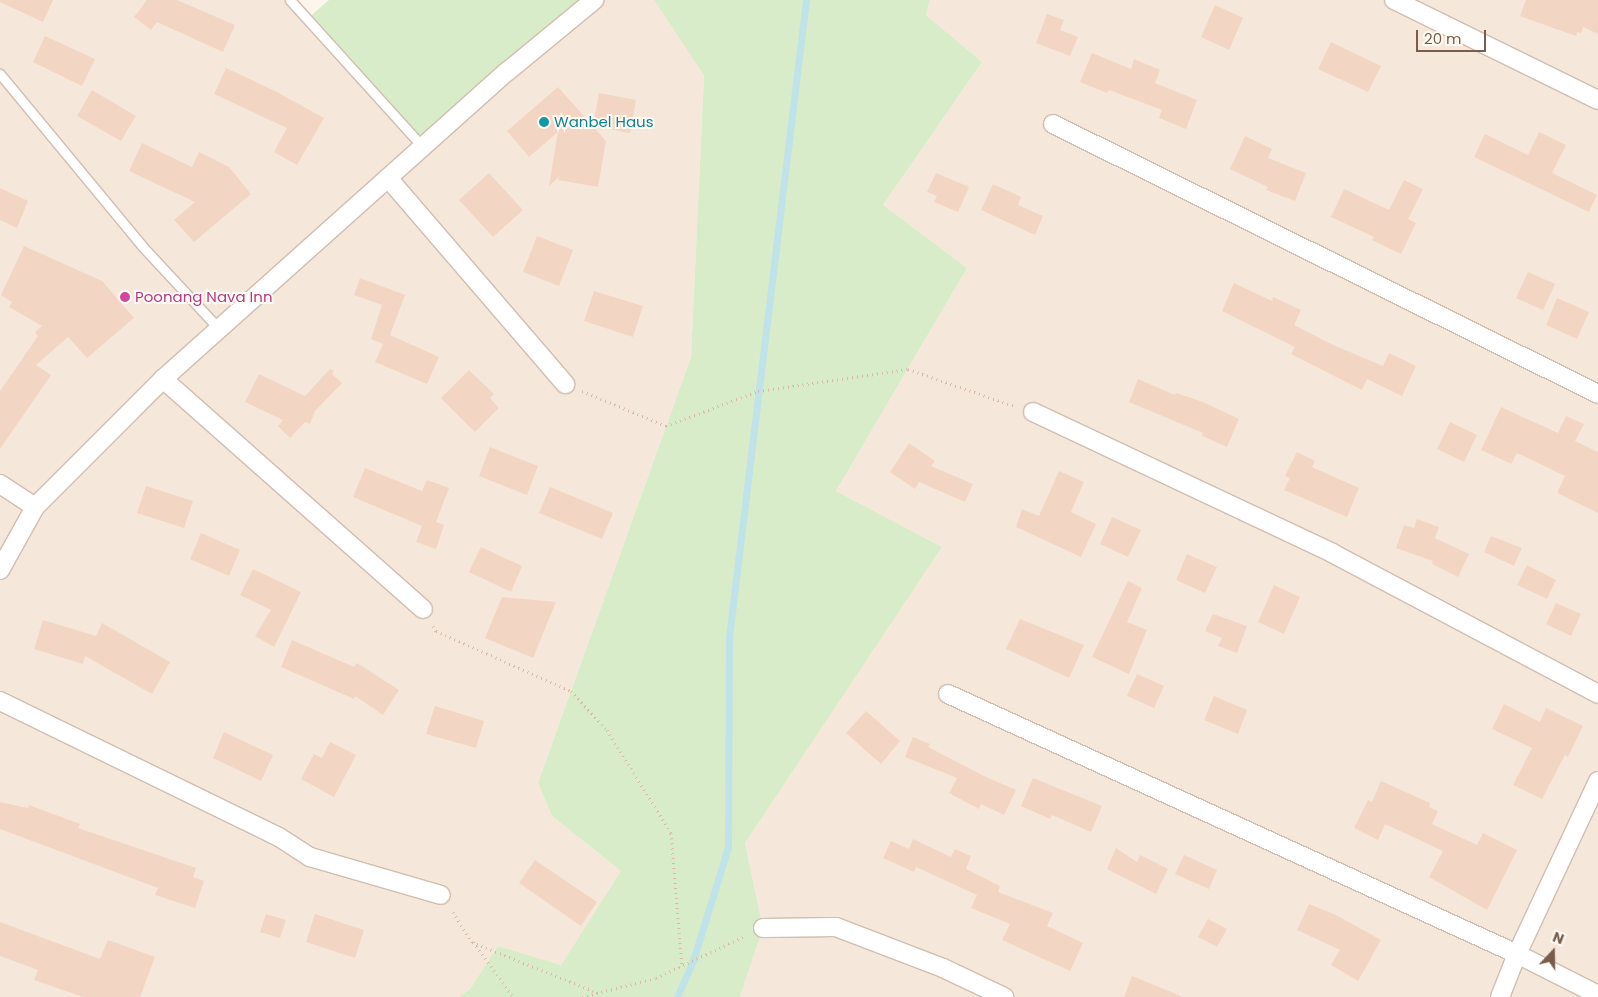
<!DOCTYPE html>
<html>
<head>
<meta charset="utf-8">
<style>
	body { margin:0 }
	#map { position:relative; width:1598px; height:997px; overflow:hidden; background:#fdf6ec; font-family:Poppins,sans-serif }
	div>[style] { position:absolute }
	[style*='--x'] { left:calc(var(--x)*1px); top:calc(var(--y)*1px); width:calc(var(--w)*1px); rotate:calc(var(--a)*1deg) }
	.residential>* { inset:0; background:#f5e8da }
	.green>* { inset:0; background:#d8ecc9 }
	.stream>* { height:7px; margin:-3.5px; padding:0 3.5px; transform-origin:3.5px; border-radius:3.5px; background:#bfe3e8 }
	.building>* { inset:0; background:#f3d5c3 }
	.path>* { height:3px; margin-top:-1.5px; transform-origin:0; background:repeating-linear-gradient(90deg,#d9b8a5 0 1px,transparent 0 5px) }
	.roads { filter:drop-shadow(1px 0 #d1beb0) drop-shadow(-1px 0 #d1beb0) drop-shadow(0 1px #d1beb0) drop-shadow(0 -1px #d1beb0) }
	.lane>* { height:9px; margin:-4.5px; padding:0 4.5px; transform-origin:4.5px; border-radius:4.5px; background:#fff }
	.street>* { height:18px; margin:-9px; padding:0 9px; transform-origin:9px; border-radius:9px; background:#fff }
	.dots>* { width:14px; height:14px; translate:-50% -50%; box-sizing:border-box; border:2px solid #fffaf3; border-radius:50% }
	span { translate:-50% -50%; white-space:nowrap; text-align:center; line-height:1.15; -webkit-text-stroke:4px #fffaf3; paint-order:stroke }
	.culture-label { font-size:15px; color:#0d838f }
	.left { translate:0 -50%; text-align:left }
	.hotel-label { font-size:15px; color:#b23c85 }
	.north { position:absolute; left:1528px; top:927px; width:50px; height:50px; -webkit-text-stroke:4px #fffaf3; paint-order:stroke; rotate:21deg; font-size:14px; font-weight:700; line-height:20px; text-align:center; color:#7a5c4d }
	.north::after { content:''; display:block; margin:auto; width:18px; height:22px; background:#7a5c4d; clip-path:polygon(50% 0,100% 100%,50% 72%,0 100%) }
	.scale { position:absolute; left:1416px; top:30px; width:70px; height:22px; box-sizing:border-box; border:2px solid #7a5c4d; border-top:0; padding-left:6px; font-size:15px; line-height:18px; white-space:nowrap; color:#7a5c4d; -webkit-text-stroke:4px #fffaf3; paint-order:stroke }
</style>
</head>
<body>
<div id="map">
	<div class="residential">
		<i style="clip-path:polygon(0 0,290px 0,423px 147px,594px 0,654px 0,704px 74px,691px 357px,538px 783px,552px 816px,621px 871px,561px 965px,498px 946px,470px 989px,459px 997px,0 997px)"></i>
		<i style="clip-path:polygon(930px 0,1598px 0,1598px 997px,740px 997px,763px 928px,745px 843px,942px 547px,836px 491px,967px 268px,883px 205px,982px 62px,926px 15px)"></i>
	</div>
	<div class="green">
		<i style="clip-path:polygon(329px 0,594px 0,423px 147px,307px 19px)"></i>
		<i style="clip-path:polygon(654px 0,930px 0,926px 15px,982px 62px,883px 205px,967px 268px,836px 491px,942px 547px,745px 843px,763px 928px,740px 997px,459px 997px,470px 989px,498px 946px,561px 965px,621px 871px,552px 816px,538px 783px,691px 357px,704px 75px)"></i>
	</div>
	<div class="stream">
		<i style="--x:677;--y:997;--w:39;--a:-66"></i>
		<i style="--x:693;--y:961;--w:119;--a:-72.9"></i>
		<i style="--x:728;--y:847;--w:210;--a:-89.7"></i>
		<i style="--x:729;--y:637;--w:642;--a:-83.11"></i>
	</div>
	<div class="building">
		<i style="clip-path:polygon(0 0,53px 0,43px 22px,0 2px)"></i>
		<i style="clip-path:polygon(147px 0,177px 0,235px 25px,223px 52px,157px 22px,151px 30px,134px 17px)"></i>
		<i style="clip-path:polygon(1526px 0,1598px 0,1598px 34px,1583px 27px,1581px 33px,1577px 32px,1576px 36px,1520px 16px)"></i>
		<i style="clip-path:polygon(1215px 5px,1243px 18px,1229px 50px,1201px 37px)"></i>
		<i style="clip-path:polygon(1047px 14px,1064px 20px,1060px 30px,1078px 37px,1070px 56px,1036px 43px)"></i>
		<i style="clip-path:polygon(45px 36px,95px 59px,82px 86px,33px 62px)"></i>
		<i style="clip-path:polygon(1331px 42px,1381px 66px,1368px 92px,1318px 69px)"></i>
		<i style="clip-path:polygon(1092px 53px,1131px 69px,1134px 59px,1160px 70px,1155px 83px,1197px 100px,1186px 129px,1159px 118px,1162px 110px,1109px 90px,1107px 93px,1080px 82px)"></i>
		<i style="clip-path:polygon(226px 68px,275px 91px,324px 118px,297px 165px,274px 152px,287px 128px,214px 94px)"></i>
		<i style="clip-path:polygon(558px 87px,606px 141px,598px 187px,558px 180px,560px 176px,549px 186px,558px 132px,529px 157px,507px 131px)"></i>
		<i style="clip-path:polygon(92px 90px,136px 116px,121px 141px,77px 116px)"></i>
		<i style="clip-path:polygon(599px 93px,636px 100px,630px 133px,593px 126px)"></i>
		<i style="clip-path:polygon(1539px 132px,1566px 145px,1552px 173px,1597px 195px,1589px 212px,1474px 157px,1485px 134px,1528px 155px)"></i>
		<i style="clip-path:polygon(1245px 136px,1272px 149px,1268px 158px,1306px 173px,1295px 201px,1266px 190px,1268px 187px,1230px 169px)"></i>
		<i style="clip-path:polygon(142px 143px,192px 167px,199px 152px,229px 167px,251px 194px,194px 242px,174px 220px,195px 202px,129px 171px)"></i>
		<i style="clip-path:polygon(489px 173px,523px 210px,493px 237px,459px 200px)"></i>
		<i style="clip-path:polygon(936px 173px,969px 187px,958px 212px,934px 202px,937px 196px,927px 192px)"></i>
		<i style="clip-path:polygon(1404px 180px,1423px 189px,1408px 219px,1416px 223px,1401px 254px,1372px 240px,1374px 237px,1331px 217px,1344px 189px,1389px 210px)"></i>
		<i style="clip-path:polygon(993px 184px,1021px 197px,1018px 205px,1043px 216px,1035px 235px,981px 210px)"></i>
		<i style="clip-path:polygon(0 188px,28px 201px,17px 228px,0 220px)"></i>
		<i style="clip-path:polygon(537px 236px,573px 250px,559px 286px,523px 272px)"></i>
		<i style="clip-path:polygon(24px 246px,102px 281px,134px 318px,87px 358px,68px 337px,36px 365px,51px 375px,0 449px,0 391px,38px 336px,35px 332px,42px 326px,9px 307px,12px 302px,1px 295px)"></i>
		<i style="clip-path:polygon(1528px 272px,1555px 284px,1543px 310px,1516px 298px)"></i>
		<i style="clip-path:polygon(360px 278px,405px 295px,390px 335px,439px 357px,427px 384px,375px 362px,383px 344px,371px 339px,382px 305px,354px 295px)"></i>
		<i style="clip-path:polygon(1234px 283px,1272px 301px,1273px 297px,1301px 310px,1294px 325px,1331px 344px,1383px 366px,1389px 353px,1416px 366px,1402px 396px,1367px 379px,1362px 390px,1344px 381px,1291px 354px,1295px 347px,1222px 311px)"></i>
		<i style="clip-path:polygon(594px 291px,643px 306px,633px 337px,584px 321px)"></i>
		<i style="clip-path:polygon(1557px 298px,1589px 312px,1577px 339px,1546px 325px)"></i>
		<i style="clip-path:polygon(330px 369px,334px 371px,332px 374px,342px 383px,315px 411px,310px 424px,305px 422px,290px 438px,278px 426px,283px 420px,245px 402px,259px 374px,305px 396px)"></i>
		<i style="clip-path:polygon(469px 370px,494px 394px,490px 398px,499px 408px,475px 432px,441px 398px)"></i>
		<i style="clip-path:polygon(1138px 379px,1175px 395px,1176px 393px,1203px 402px,1239px 419px,1227px 447px,1202px 436px,1203px 433px,1129px 402px)"></i>
		<i style="clip-path:polygon(1501px 407px,1558px 433px,1566px 416px,1584px 424px,1575px 441px,1598px 452px,1598px 513px,1557px 493px,1565px 476px,1517px 453px,1511px 464px,1481px 450px)"></i>
		<i style="clip-path:polygon(1450px 422px,1477px 435px,1464px 462px,1437px 449px)"></i>
		<i style="clip-path:polygon(909px 443px,935px 461px,931px 466px,973px 484px,965px 502px,919px 482px,915px 489px,890px 472px)"></i>
		<i style="clip-path:polygon(490px 447px,538px 466px,527px 495px,479px 476px)"></i>
		<i style="clip-path:polygon(1297px 452px,1315px 461px,1312px 467px,1359px 488px,1347px 517px,1284px 490px,1290px 478px,1285px 476px)"></i>
		<i style="clip-path:polygon(365px 468px,422px 491px,427px 480px,449px 488px,436px 522px,444px 525px,436px 549px,416px 542px,422px 526px,353px 497px)"></i>
		<i style="clip-path:polygon(1059px 471px,1084px 482px,1071px 512px,1096px 524px,1081px 557px,1016px 527px,1022px 509px,1039px 516px)"></i>
		<i style="clip-path:polygon(146px 486px,193px 501px,184px 528px,137px 513px)"></i>
		<i style="clip-path:polygon(550px 487px,613px 513px,602px 539px,539px 513px)"></i>
		<i style="clip-path:polygon(1112px 517px,1141px 530px,1128px 557px,1100px 544px)"></i>
		<i style="clip-path:polygon(1417px 519px,1439px 527px,1435px 538px,1469px 554px,1458px 577px,1432px 564px,1433px 561px,1396px 548px,1404px 525px,1414px 528px)"></i>
		<i style="clip-path:polygon(201px 533px,240px 550px,229px 576px,190px 559px)"></i>
		<i style="clip-path:polygon(1491px 536px,1522px 548px,1514px 566px,1484px 552px)"></i>
		<i style="clip-path:polygon(481px 547px,522px 566px,511px 592px,469px 572px)"></i>
		<i style="clip-path:polygon(1187px 554px,1217px 567px,1205px 593px,1176px 580px)"></i>
		<i style="clip-path:polygon(1527px 565px,1556px 580px,1547px 599px,1517px 585px)"></i>
		<i style="clip-path:polygon(253px 569px,301px 592px,274px 647px,255px 636px,271px 610px,240px 595px)"></i>
		<i style="clip-path:polygon(1128px 581px,1142px 588px,1127px 622px,1147px 630px,1129px 674px,1092px 657px)"></i>
		<i style="clip-path:polygon(1274px 585px,1300px 597px,1284px 634px,1258px 622px)"></i>
		<i style="clip-path:polygon(502px 597px,556px 602px,533px 658px,485px 638px)"></i>
		<i style="clip-path:polygon(1556px 603px,1581px 614px,1571px 636px,1546px 624px)"></i>
		<i style="clip-path:polygon(1213px 614px,1247px 626px,1237px 653px,1218px 646px,1222px 638px,1205px 631px)"></i>
		<i style="clip-path:polygon(1020px 619px,1084px 645px,1069px 678px,1006px 649px)"></i>
		<i style="clip-path:polygon(43px 620px,96px 636px,102px 623px,170px 662px,152px 694px,85px 656px,83px 664px,34px 649px)"></i>
		<i style="clip-path:polygon(292px 640px,354px 667px,357px 663px,399px 690px,383px 715px,355px 696px,354px 699px,281px 667px)"></i>
		<i style="clip-path:polygon(1137px 674px,1164px 686px,1154px 708px,1127px 696px)"></i>
		<i style="clip-path:polygon(1214px 696px,1247px 710px,1238px 734px,1204px 720px)"></i>
		<i style="clip-path:polygon(1504px 704px,1540px 722px,1546px 708px,1583px 726px,1568px 757px,1565px 755px,1542px 799px,1513px 785px,1532px 748px,1492px 729px)"></i>
		<i style="clip-path:polygon(435px 706px,484px 721px,476px 748px,426px 734px)"></i>
		<i style="clip-path:polygon(866px 711px,900px 741px,881px 764px,846px 733px)"></i>
		<i style="clip-path:polygon(224px 732px,273px 755px,261px 781px,213px 758px)"></i>
		<i style="clip-path:polygon(913px 737px,930px 744px,928px 747px,986px 777px,1016px 790px,1004px 815px,981px 804px,979px 809px,949px 793px,957px 778px,905px 757px)"></i>
		<i style="clip-path:polygon(330px 742px,356px 755px,334px 797px,301px 779px,314px 754px,322px 758px)"></i>
		<i style="clip-path:polygon(1033px 778px,1102px 806px,1091px 832px,1052px 815px,1050px 819px,1021px 806px)"></i>
		<i style="clip-path:polygon(1381px 781px,1430px 803px,1429px 807px,1438px 811px,1432px 824px,1477px 845px,1483px 833px,1517px 850px,1487px 910px,1429px 877px,1443px 851px,1385px 824px,1378px 840px,1354px 828px,1368px 800px,1372px 802px)"></i>
		<i style="clip-path:polygon(0 802px,28px 808px,29px 805px,80px 824px,78px 828px,196px 868px,193px 877px,204px 881px,195px 908px,155px 895px,158px 888px,0 829px)"></i>
		<i style="clip-path:polygon(913px 839px,951px 857px,955px 849px,971px 856px,966px 869px,1000px 886px,998px 892px,1053px 913px,1047px 926px,1083px 943px,1070px 971px,1002px 940px,1010px 924px,971px 908px,977px 895px,916px 867px,914px 872px,883px 858px,891px 841px,909px 849px)"></i>
		<i style="clip-path:polygon(1116px 848px,1137px 862px,1140px 855px,1168px 869px,1156px 894px,1107px 869px)"></i>
		<i style="clip-path:polygon(1184px 855px,1217px 870px,1209px 889px,1175px 874px)"></i>
		<i style="clip-path:polygon(535px 860px,597px 902px,581px 926px,519px 883px)"></i>
		<i style="clip-path:polygon(1309px 904px,1336px 915px,1381px 940px,1358px 981px,1331px 965px,1340px 950px,1297px 930px)"></i>
		<i style="clip-path:polygon(266px 914px,286px 920px,280px 938px,260px 932px)"></i>
		<i style="clip-path:polygon(315px 914px,364px 930px,355px 958px,306px 942px)"></i>
		<i style="clip-path:polygon(1208px 919px,1227px 929px,1217px 947px,1198px 937px)"></i>
		<i style="clip-path:polygon(0 922px,100px 959px,108px 940px,155px 957px,140px 997px,83px 997px,34px 980px,38px 970px,0 956px)"></i>
		<i style="clip-path:polygon(1132px 976px,1181px 996px,1181px 997px,1124px 997px)"></i>
	</div>
	<div class="path">
		<i style="--x:582;--y:391;--w:91;--a:22.6"></i>
		<i style="--x:666;--y:426;--w:98;--a:-20.8"></i>
		<i style="--x:758;--y:391;--w:152;--a:-8.3"></i>
		<i style="--x:908;--y:369;--w:112;--a:19.2"></i>
		<i style="--x:433;--y:626;--w:6;--a:59"></i>
		<i style="--x:436;--y:631;--w:148;--a:24"></i>
		<i style="--x:571;--y:691;--w:53;--a:47.3"></i>
		<i style="--x:607;--y:730;--w:121;--a:58.1"></i>
		<i style="--x:671;--y:833;--w:133;--a:85.3"></i>
		<i style="--x:453;--y:912;--w:36;--a:58"></i>
		<i style="--x:472;--y:942;--w:136;--a:22"></i>
		<i style="--x:473;--y:942;--w:68;--a:54"></i>
		<i style="--x:582;--y:997;--w:76;--a:-14.4"></i>
		<i style="--x:656;--y:978;--w:98;--a:-25.3"></i>
	</div>
	<div class="roads">
		<div class="lane">
			<i style="--x:290;--y:0;--w:198;--a:47.9"></i>
			<i style="--x:0;--y:74;--w:224;--a:50.4"></i>
			<i style="--x:143;--y:247;--w:113;--a:47.1"></i>
		</div>
		<div class="street">
			<i style="--x:1394;--y:0;--w:227;--a:26.1"></i>
			<i style="--x:1053;--y:124;--w:608;--a:26.35"></i>
			<i style="--x:388;--y:178;--w:272;--a:49.3"></i>
			<i style="--x:163;--y:379;--w:347;--a:41.5"></i>
			<i style="--x:1033;--y:412;--w:331;--a:25.2"></i>
			<i style="--x:1332;--y:553;--w:301;--a:27.9"></i>
			<i style="--x:0;--y:484;--w:42;--a:33.3"></i>
			<i style="--x:0;--y:570;--w:72;--a:-60.9"></i>
			<i style="--x:35;--y:507;--w:181;--a:-45"></i>
			<i style="--x:163;--y:379;--w:462;--a:-41.8"></i>
			<i style="--x:508;--y:71;--w:112;--a:-39.5"></i>
			<i style="--x:948;--y:694;--w:626;--a:24.56"></i>
			<i style="--x:1517;--y:954;--w:91;--a:26.8"></i>
			<i style="--x:0;--y:701;--w:310;--a:26"></i>
			<i style="--x:279;--y:837;--w:37;--a:33"></i>
			<i style="--x:310;--y:857;--w:136;--a:16.2"></i>
			<i style="--x:763;--y:928;--w:73;--a:-0.8"></i>
			<i style="--x:836;--y:927;--w:115;--a:21"></i>
			<i style="--x:943;--y:968;--w:68;--a:25.4"></i>
			<i style="--x:1500;--y:997;--w:46;--a:-68.4"></i>
			<i style="--x:1517;--y:954;--w:191;--a:-64.9"></i>
		</div>
	</div>
	<div class="dots">
		<i style="left:544px;top:122px;background:#0f9aa8"></i>
		<i style="left:125px;top:297px;background:#d1479c"></i>
	</div>
	<div class="culture-label">
		<span class="left" style="left:554px;top:122px">Wanbel Haus</span>
	</div>
	<div class="hotel-label">
		<span class="left" style="left:135px;top:297px">Poonang Nava Inn</span>
	</div>
	<div class="north">N</div>
	<div class="scale">20 m</div>
</div>
</body>
</html>
